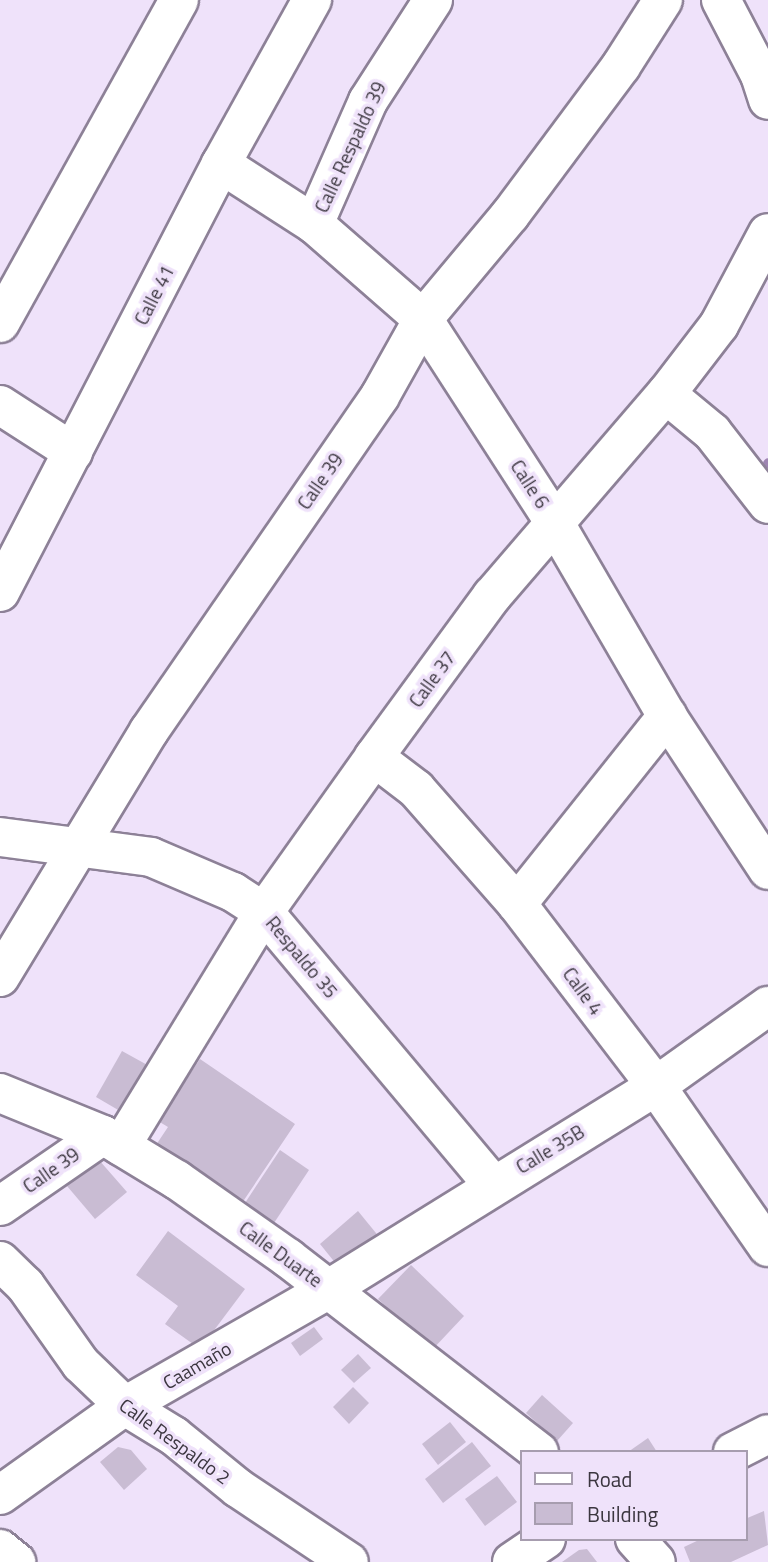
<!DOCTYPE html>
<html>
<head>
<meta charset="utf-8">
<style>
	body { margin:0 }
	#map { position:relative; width:768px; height:1562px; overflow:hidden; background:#efe2fa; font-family:"Titillium Web",sans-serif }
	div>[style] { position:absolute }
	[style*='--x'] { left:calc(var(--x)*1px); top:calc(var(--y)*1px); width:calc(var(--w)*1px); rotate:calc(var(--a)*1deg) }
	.stream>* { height:9px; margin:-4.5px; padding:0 4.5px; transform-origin:4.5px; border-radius:4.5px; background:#9e85b2 }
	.building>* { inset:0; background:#c9bcd3 }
	.roads { filter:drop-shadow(2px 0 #8d8197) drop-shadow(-2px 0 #8d8197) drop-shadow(0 2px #8d8197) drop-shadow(0 -2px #8d8197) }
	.minor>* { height:38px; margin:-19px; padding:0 19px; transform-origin:19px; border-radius:19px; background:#fff }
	span { translate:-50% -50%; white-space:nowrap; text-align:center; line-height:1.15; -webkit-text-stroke:7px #efe2fa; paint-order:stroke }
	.street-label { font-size:19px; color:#3b363f }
	.legend { position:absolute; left:520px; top:1450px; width:228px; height:91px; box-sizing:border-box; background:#efe2fa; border:2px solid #a79daf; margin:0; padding:9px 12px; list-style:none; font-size:21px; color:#3b363f }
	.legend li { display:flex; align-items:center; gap:14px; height:35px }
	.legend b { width:35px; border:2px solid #a79daf }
</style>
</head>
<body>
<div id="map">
	<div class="stream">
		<i style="--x:767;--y:463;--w:1;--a:-45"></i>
	</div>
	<div class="building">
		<i style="clip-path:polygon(122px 1051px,151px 1067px,125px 1114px,96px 1097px)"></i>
		<i style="clip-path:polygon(200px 1059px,295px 1124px,242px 1203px,156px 1145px,168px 1127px,158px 1121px)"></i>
		<i style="clip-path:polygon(280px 1150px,309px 1170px,274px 1223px,245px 1203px)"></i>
		<i style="clip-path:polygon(99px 1160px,127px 1192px,95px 1219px,67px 1186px)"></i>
		<i style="clip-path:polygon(358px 1211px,380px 1238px,341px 1270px,320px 1244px)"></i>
		<i style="clip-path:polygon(168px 1231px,245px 1289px,200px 1349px,165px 1324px,178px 1306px,136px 1275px)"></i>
		<i style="clip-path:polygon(411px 1265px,464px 1316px,432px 1350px,378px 1299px)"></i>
		<i style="clip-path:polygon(314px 1327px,323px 1339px,300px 1356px,291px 1343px)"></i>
		<i style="clip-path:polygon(358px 1354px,371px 1368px,354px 1383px,341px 1370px)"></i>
		<i style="clip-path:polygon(353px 1387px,369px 1403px,349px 1424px,333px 1407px)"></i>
		<i style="clip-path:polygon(542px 1395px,573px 1423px,557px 1441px,526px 1413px)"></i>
		<i style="clip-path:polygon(450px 1422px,466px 1442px,438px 1465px,422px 1444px)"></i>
		<i style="clip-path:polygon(648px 1438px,657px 1452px,628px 1452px)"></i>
		<i style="clip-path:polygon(472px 1442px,491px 1466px,443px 1503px,425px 1479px)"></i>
		<i style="clip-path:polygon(118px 1447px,131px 1450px,147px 1469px,124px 1490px,100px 1462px)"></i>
		<i style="clip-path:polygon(497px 1476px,517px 1502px,485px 1526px,465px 1499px)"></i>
		<i style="clip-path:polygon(764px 1511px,768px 1545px,731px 1562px,690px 1562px,684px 1547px,701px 1539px,745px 1539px,745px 1519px)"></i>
		<i style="clip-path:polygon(587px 1549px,597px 1562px,562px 1562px,579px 1550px)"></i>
	</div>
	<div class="roads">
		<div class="minor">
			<i style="--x:721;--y:0;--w:85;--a:62.5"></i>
			<i style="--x:760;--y:75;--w:26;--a:72"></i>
			<i style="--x:221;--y:164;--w:111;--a:32.8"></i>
			<i style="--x:314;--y:224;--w:145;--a:41.1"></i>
			<i style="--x:423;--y:319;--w:239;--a:57.1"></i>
			<i style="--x:553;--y:520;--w:227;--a:59.8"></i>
			<i style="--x:667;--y:716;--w:184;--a:56.7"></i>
			<i style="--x:314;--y:224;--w:134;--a:-66.3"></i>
			<i style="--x:368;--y:101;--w:120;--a:-57.2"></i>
			<i style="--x:0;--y:323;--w:369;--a:-61"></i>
			<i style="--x:666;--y:394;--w:60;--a:39.6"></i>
			<i style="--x:712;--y:432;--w:91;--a:52.1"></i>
			<i style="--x:0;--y:405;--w:87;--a:32.8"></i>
			<i style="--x:0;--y:592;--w:482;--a:-62.7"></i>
			<i style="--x:221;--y:164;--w:188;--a:-61"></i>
			<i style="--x:374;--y:757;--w:53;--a:37.3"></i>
			<i style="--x:416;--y:789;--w:153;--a:48.7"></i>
			<i style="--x:517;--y:904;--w:229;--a:52.6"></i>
			<i style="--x:656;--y:1086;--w:196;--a:55.2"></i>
			<i style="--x:0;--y:837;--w:152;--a:7.5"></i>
			<i style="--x:151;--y:857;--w:89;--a:23.1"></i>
			<i style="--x:233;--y:892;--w:37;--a:33"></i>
			<i style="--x:264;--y:912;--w:355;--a:50"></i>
			<i style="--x:517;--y:904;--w:241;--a:-51.4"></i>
			<i style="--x:0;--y:977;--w:288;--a:-58.8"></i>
			<i style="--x:149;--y:731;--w:407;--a:-55.4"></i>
			<i style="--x:380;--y:396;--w:88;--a:-60.8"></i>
			<i style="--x:423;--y:319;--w:136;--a:-50.1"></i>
			<i style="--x:510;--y:215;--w:186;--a:-53.3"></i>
			<i style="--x:621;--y:66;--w:78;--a:-57.5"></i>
			<i style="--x:0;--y:1093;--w:111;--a:22.2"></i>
			<i style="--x:103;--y:1135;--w:87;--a:31.3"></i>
			<i style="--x:177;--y:1180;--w:136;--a:35.1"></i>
			<i style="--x:288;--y:1258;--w:317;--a:37.7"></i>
			<i style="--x:121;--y:1146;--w:274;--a:-58.6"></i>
			<i style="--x:264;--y:912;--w:190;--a:-54.6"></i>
			<i style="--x:374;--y:757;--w:200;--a:-53.8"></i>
			<i style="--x:492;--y:596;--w:267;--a:-49.3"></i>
			<i style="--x:666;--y:394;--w:87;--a:-52.5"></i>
			<i style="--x:719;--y:325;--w:104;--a:-62"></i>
			<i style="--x:0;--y:1206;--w:125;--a:-34.6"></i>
			<i style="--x:0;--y:1261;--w:35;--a:44"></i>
			<i style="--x:25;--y:1285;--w:97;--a:54.7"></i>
			<i style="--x:81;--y:1364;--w:61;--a:43.7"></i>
			<i style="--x:125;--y:1406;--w:57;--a:31.5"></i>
			<i style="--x:174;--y:1436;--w:82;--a:39.1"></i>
			<i style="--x:238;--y:1488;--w:133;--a:33.7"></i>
			<i style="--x:733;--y:1452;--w:39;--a:-27"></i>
			<i style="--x:0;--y:1495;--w:153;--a:-35.5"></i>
			<i style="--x:125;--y:1406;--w:235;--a:-29.8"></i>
			<i style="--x:329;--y:1289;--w:385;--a:-31.8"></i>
			<i style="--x:656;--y:1086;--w:138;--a:-35.5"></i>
			<i style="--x:635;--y:1539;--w:31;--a:48"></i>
			<i style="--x:0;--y:1549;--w:21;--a:39"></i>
			<i style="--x:512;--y:1562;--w:41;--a:-34.1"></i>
		</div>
	</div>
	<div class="street-label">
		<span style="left:350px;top:147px;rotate:-65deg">Calle Respaldo 39</span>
		<span style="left:154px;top:295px;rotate:-63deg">Calle 41</span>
		<span style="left:320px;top:481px;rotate:-55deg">Calle 39</span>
		<span style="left:530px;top:484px;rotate:57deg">Calle 6</span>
		<span style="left:432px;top:679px;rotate:-54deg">Calle 37</span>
		<span style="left:302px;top:957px;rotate:50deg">Respaldo 35</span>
		<span style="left:583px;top:991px;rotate:54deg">Calle 4</span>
		<span style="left:550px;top:1149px;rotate:-31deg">Calle 35B</span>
		<span style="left:51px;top:1170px;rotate:-35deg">Calle 39</span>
		<span style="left:281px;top:1254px;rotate:36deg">Calle Duarte</span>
		<span style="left:197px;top:1365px;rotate:-30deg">Caamaño</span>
		<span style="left:175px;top:1441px;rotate:36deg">Calle Respaldo 2</span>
	</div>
	<ul class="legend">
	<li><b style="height:9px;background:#fff"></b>Road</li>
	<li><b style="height:19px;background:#c9bcd3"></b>Building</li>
	</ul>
</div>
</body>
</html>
